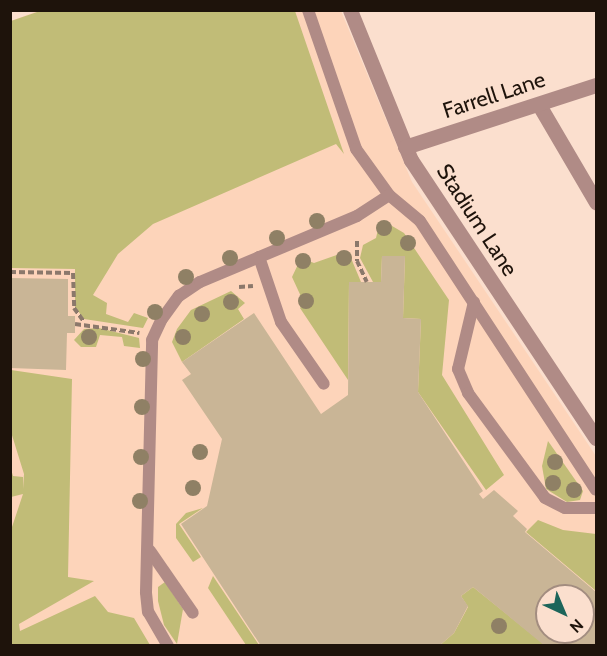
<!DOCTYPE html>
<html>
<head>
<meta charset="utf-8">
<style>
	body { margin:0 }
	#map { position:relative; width:607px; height:656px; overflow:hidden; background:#fbdfce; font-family:Cabin,sans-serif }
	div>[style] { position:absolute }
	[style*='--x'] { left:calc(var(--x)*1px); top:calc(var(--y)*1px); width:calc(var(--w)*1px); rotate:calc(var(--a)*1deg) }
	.built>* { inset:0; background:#fdd4ba }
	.green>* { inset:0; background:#c1bc77 }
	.building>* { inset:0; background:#c9b596 }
	.path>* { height:4px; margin-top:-2px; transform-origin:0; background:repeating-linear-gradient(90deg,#8b786b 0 6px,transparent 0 9px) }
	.lane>* { height:12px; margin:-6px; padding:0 6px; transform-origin:6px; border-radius:6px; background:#b08b86 }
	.street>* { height:15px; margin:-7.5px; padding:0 7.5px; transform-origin:7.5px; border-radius:7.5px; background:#b08b86 }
	.trees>* { width:16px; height:16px; margin:-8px; border-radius:50%; background:#8f8065 }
	span { translate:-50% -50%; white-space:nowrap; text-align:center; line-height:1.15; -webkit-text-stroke:5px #fbdfce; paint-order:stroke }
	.street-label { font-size:22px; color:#1e130b }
	.frame { position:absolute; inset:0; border:12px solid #1e130b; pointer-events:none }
	.north { position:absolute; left:535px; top:584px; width:60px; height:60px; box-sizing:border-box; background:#fbdfce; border:2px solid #a38d80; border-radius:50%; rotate:136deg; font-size:16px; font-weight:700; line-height:24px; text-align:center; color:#1e130b }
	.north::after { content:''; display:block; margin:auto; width:21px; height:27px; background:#1d655a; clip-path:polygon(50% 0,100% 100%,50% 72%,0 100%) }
</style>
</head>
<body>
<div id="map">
	<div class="built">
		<i style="clip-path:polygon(evenodd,40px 10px,341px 11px,412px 182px,596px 456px,596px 645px,11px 646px,11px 21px,40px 10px,547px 596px,583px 596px,583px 632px,547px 632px,547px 596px)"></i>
	</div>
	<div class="green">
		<i style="clip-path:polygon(40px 11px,295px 11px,344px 154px,336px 144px,153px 224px,118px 254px,93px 295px,107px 303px,106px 314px,128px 322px,134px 313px,148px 318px,143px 328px,84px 319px,75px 307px,75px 269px,11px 268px,11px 21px)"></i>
		<i style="clip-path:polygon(387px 223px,404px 233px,449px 300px,442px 375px,504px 475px,486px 490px,418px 392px,421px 319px,403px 318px,405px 256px,382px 256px,381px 282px,373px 282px,360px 258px,363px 245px,376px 238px,379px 225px)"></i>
		<i style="clip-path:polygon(348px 251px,361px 282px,349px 282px,348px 380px,300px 308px,304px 303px,292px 277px,301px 258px,314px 263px)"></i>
		<i style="clip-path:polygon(231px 291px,245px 303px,238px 309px,244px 319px,182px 362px,172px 342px,177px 329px,191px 310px)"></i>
		<i style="clip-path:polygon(99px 328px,139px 338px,140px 348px,124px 346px,122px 337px,100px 335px,96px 347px,81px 347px,74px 340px,84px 329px)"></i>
		<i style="clip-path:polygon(11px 370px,72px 379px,68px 577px,94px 581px,19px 624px,20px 631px,95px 596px,108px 612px,134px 618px,150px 645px,11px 645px,11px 530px,23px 494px,11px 497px,11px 469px,13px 476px,23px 477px,23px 489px,24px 474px,11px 432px)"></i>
		<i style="clip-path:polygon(548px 441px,583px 491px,580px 500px,567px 502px,546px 489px,542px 466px)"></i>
		<i style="clip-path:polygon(203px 508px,179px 524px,201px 557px,193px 562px,176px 538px,176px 524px,186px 513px)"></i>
		<i style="clip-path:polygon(538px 520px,563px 530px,596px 534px,596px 591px,526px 532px)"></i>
		<i style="clip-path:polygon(213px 576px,259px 645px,246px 645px,208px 588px)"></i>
		<i style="clip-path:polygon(165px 582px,183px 609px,177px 644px,164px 625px,158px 601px,158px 587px)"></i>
		<i style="clip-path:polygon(473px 587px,545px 645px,439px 646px,454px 633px,468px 607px,461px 596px)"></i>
	</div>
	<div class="building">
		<i style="clip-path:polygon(evenodd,382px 256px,405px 256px,403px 318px,421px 319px,418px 392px,483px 491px,479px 494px,483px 499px,494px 490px,518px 511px,513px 516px,527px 529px,525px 532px,596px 592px,596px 646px,545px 646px,473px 587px,461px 596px,468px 606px,454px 633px,439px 646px,261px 646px,181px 524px,207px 506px,222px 439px,182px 380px,191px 374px,182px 362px,254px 313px,321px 414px,348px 395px,349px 282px,381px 282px,382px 256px,547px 596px,583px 596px,583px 632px,547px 632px,547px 596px)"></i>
		<i style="clip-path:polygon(10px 278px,68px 279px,68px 316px,75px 316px,75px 333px,67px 333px,66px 370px,10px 368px)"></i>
	</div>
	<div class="path">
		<i style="--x:357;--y:241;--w:20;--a:90"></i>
		<i style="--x:357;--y:261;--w:23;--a:65"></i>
		<i style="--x:10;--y:272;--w:63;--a:0.9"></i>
		<i style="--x:73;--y:273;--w:35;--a:88"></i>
		<i style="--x:74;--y:308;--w:17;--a:54"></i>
		<i style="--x:239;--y:287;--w:14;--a:-4"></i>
		<i style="--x:75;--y:324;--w:65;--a:8"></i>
	</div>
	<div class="lane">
		<i style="--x:308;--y:10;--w:147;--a:70.9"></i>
		<i style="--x:356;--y:149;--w:57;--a:54.3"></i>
		<i style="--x:389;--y:195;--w:40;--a:40"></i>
		<i style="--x:420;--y:221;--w:321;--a:56.8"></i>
		<i style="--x:259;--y:257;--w:69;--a:71.3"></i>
		<i style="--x:281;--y:322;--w:75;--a:55.3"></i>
		<i style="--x:474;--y:302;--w:69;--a:103.4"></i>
		<i style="--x:458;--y:369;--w:26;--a:67"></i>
		<i style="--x:468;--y:393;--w:130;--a:53.7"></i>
		<i style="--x:545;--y:498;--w:22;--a:27"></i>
		<i style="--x:565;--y:508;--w:31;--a:0"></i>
		<i style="--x:150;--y:551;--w:75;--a:55.3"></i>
		<i style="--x:168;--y:646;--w:39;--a:-120"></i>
		<i style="--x:148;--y:612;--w:20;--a:-96"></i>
		<i style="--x:146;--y:592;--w:252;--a:-88.6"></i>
		<i style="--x:152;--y:340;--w:23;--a:-65"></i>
		<i style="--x:162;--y:319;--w:29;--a:-54"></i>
		<i style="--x:179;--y:296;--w:25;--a:-34"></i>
		<i style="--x:200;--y:282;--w:170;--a:-22.8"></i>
		<i style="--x:357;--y:216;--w:38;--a:-33"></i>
	</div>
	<div class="street">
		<i style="--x:350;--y:10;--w:162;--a:67.9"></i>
		<i style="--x:411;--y:160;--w:334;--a:56.4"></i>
		<i style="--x:539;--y:105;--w:113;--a:59.6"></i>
		<i style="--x:405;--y:147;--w:201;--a:-18"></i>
	</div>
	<div class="trees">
		<i style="left:317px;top:221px"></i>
		<i style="left:384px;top:228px"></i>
		<i style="left:277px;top:238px"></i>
		<i style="left:408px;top:243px"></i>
		<i style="left:230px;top:258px"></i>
		<i style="left:344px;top:258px"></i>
		<i style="left:303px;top:261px"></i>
		<i style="left:186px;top:277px"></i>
		<i style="left:306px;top:301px"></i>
		<i style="left:231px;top:302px"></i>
		<i style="left:155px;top:312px"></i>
		<i style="left:202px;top:314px"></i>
		<i style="left:89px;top:337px"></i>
		<i style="left:183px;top:337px"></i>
		<i style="left:143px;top:359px"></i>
		<i style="left:142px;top:407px"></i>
		<i style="left:200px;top:452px"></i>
		<i style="left:141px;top:457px"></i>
		<i style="left:555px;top:462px"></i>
		<i style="left:553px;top:483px"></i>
		<i style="left:193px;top:488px"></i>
		<i style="left:574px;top:490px"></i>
		<i style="left:140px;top:501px"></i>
		<i style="left:499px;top:626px"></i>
	</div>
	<div class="street-label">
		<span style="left:494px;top:95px;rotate:-18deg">Farrell Lane</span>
		<span style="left:477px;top:220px;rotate:57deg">Stadium Lane</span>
	</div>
	<div class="frame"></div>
	<div class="north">N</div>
</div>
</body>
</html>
